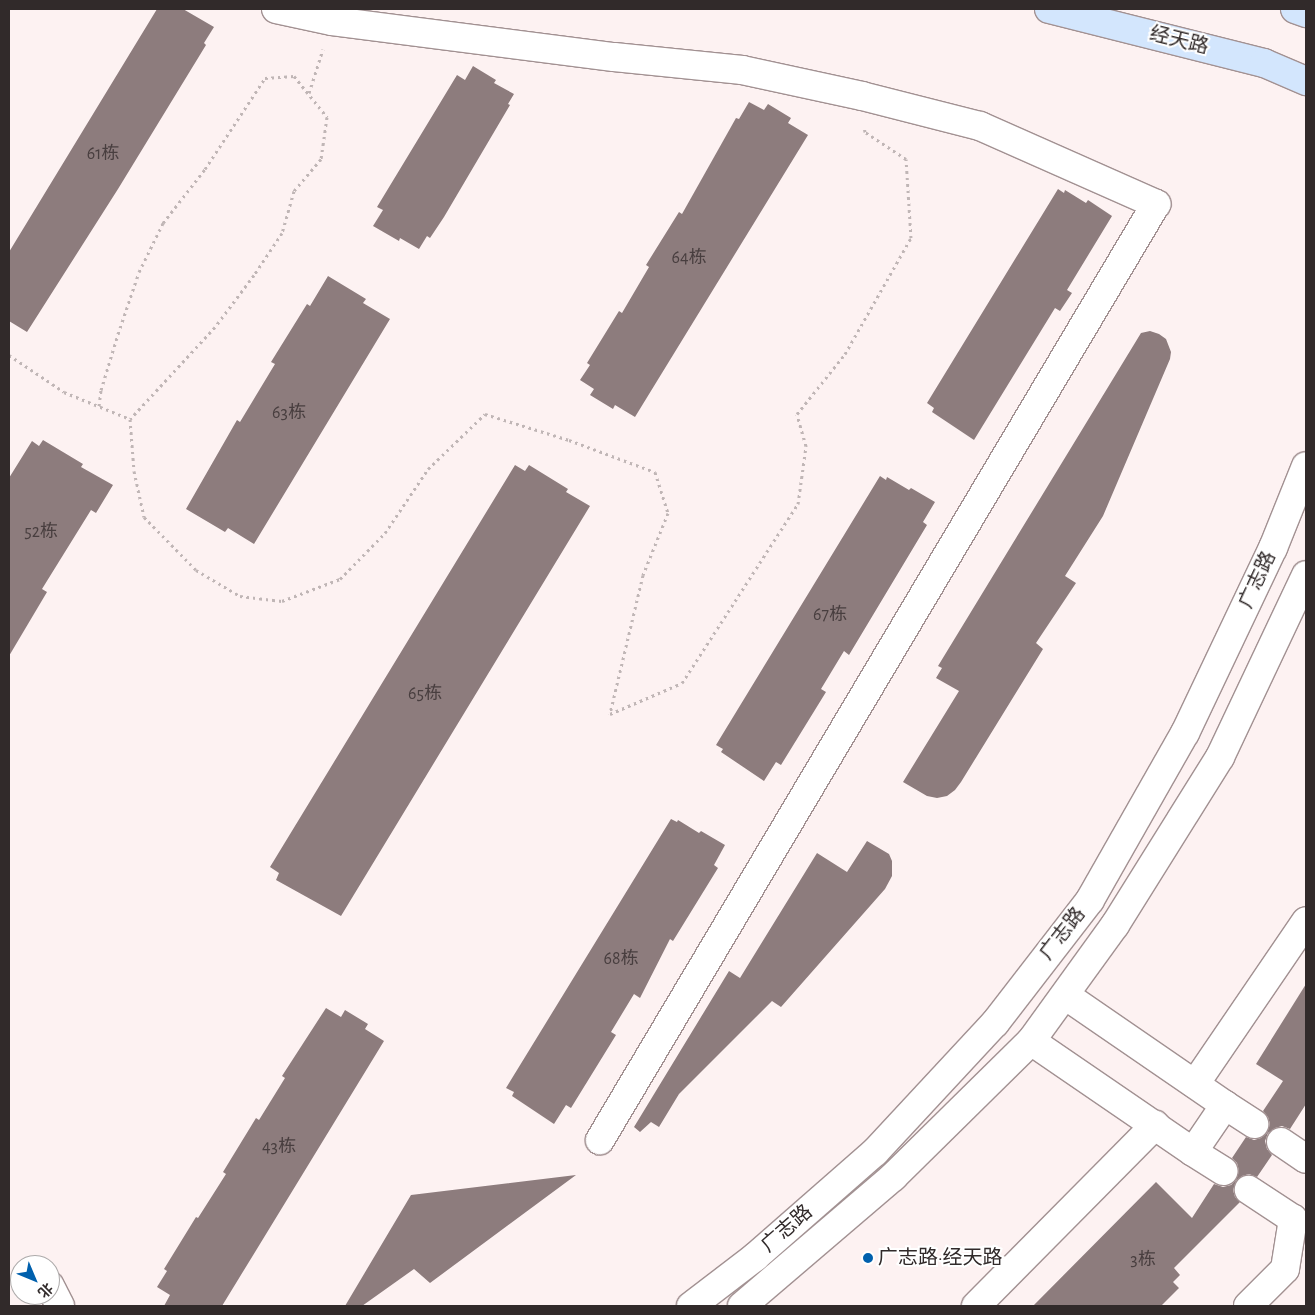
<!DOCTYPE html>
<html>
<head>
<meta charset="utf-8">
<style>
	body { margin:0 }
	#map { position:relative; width:1315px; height:1315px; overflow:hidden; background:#fdf2f2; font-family:"Alegreya Sans","Noto Sans SC",sans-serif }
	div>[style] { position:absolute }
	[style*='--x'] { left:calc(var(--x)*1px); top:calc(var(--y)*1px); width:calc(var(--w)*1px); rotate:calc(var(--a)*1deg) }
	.building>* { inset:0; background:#8d7c7d }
	.path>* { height:3px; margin-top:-1.5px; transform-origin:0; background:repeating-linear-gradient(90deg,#c0b6b6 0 2.5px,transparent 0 6.5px) }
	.roads { filter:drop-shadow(1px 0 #a29192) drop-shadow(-1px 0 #a29192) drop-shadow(0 1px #a29192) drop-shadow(0 -1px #a29192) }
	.minor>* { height:28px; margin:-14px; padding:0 14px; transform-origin:14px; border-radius:14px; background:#fff }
	.major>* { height:28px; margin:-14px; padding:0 14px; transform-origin:14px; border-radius:14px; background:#d3e6fd }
	.dots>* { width:14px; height:14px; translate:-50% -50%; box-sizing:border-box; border:2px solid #fff; border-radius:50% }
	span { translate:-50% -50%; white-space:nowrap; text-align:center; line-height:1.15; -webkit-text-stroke:4px #fff; paint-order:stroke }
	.number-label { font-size:18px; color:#483e3f }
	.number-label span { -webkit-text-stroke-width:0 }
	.street-label { font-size:20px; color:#312a2a }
	.poi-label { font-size:20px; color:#312a2a }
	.left { translate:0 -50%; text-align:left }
	.frame { position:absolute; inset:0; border:10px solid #312a2a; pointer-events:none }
	.north { position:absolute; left:10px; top:1255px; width:50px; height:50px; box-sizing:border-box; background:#fff; border:1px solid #adaaaa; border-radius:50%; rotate:135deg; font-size:14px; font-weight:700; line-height:20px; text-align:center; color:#312a2a }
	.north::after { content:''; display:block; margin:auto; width:18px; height:22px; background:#0060ad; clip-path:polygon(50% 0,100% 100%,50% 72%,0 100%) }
</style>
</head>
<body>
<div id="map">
	<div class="building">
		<i style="clip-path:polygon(157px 9px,183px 9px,214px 27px,204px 43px,206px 45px,118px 189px,27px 332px,9px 321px,9px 252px)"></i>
		<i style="clip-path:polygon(473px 66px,496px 80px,494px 83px,514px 94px,508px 104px,510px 105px,444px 217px,430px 238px,427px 236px,419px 249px,400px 238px,399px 241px,373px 226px,383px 210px,377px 207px,457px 75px,465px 80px)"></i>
		<i style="clip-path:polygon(749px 102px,764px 110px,768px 104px,791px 118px,788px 123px,808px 135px,635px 417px,615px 405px,613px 409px,590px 395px,594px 389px,580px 380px,590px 365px,587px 363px,619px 311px,622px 313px,649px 267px,646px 265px,679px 212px,682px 214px,736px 118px,739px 119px)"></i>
		<i style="clip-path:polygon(1058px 189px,1064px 193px,1065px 190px,1086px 203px,1088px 200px,1112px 216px,1067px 290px,1072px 293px,1060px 311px,1055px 308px,974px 440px,932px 412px,934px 408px,927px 403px)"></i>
		<i style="clip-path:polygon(328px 276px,366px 299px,363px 303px,390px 319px,254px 544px,228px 528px,225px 532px,186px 509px,237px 420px,240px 422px,275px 364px,271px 362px,307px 304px,310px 306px)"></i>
		<i style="clip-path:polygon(1150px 331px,1159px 334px,1166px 339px,1171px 352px,1170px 359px,1103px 516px,1065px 576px,1076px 583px,1036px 643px,1043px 649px,961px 782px,955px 790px,947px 796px,937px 798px,927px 796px,903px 782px,959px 691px,936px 678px,942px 668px,938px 666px,1141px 333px)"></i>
		<i style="clip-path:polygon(43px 440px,83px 464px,81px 467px,113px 485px,96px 513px,91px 510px,42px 589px,47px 592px,9px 656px,9px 478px,32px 441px,39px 446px)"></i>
		<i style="clip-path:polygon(515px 465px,525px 471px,529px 465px,568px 489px,566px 492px,590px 506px,341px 916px,276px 880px,279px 873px,270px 867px)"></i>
		<i style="clip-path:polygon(880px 476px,886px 480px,887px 477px,909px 490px,911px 488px,935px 502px,923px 522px,927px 525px,849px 655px,844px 651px,821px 689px,826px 692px,781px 765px,776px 762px,764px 781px,721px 752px,723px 749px,716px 745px)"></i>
		<i style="clip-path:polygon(671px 819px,677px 822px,678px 820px,699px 833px,701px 831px,725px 845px,714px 865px,718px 868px,673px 941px,670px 939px,640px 998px,634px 994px,611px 1032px,616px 1035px,571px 1108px,566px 1105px,554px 1124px,512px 1096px,514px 1092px,506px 1088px)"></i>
		<i style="clip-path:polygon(867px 841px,889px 854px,892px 861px,892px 876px,885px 889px,781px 1007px,772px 1001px,679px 1094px,659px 1127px,651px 1122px,640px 1132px,634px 1127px,729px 971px,740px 978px,817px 853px,847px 872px)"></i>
		<i style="clip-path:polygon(1306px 984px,1306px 1104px,1290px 1129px,1282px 1126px,1275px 1128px,1268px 1133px,1265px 1141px,1267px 1149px,1272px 1155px,1257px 1177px,1249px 1174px,1242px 1176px,1236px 1181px,1233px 1190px,1235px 1197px,1240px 1202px,1174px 1268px,1180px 1275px,1173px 1282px,1179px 1288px,1161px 1306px,1033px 1306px,1156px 1182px,1192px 1218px,1214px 1184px,1223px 1187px,1231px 1185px,1236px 1180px,1239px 1171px,1237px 1163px,1232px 1158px,1246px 1137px,1254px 1140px,1261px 1138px,1267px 1133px,1270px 1124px,1268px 1117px,1263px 1111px,1283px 1081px,1256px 1064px)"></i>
		<i style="clip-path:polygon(326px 1008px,341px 1017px,345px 1010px,368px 1024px,365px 1029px,384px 1041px,222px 1306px,164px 1306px,170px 1295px,157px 1287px,167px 1271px,164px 1269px,196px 1217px,198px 1218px,226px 1174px,223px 1172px,256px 1118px,259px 1120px,285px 1078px,282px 1076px)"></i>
		<i style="clip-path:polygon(576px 1175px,430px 1283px,414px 1269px,362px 1306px,345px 1306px,411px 1195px)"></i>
	</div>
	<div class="path">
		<i style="--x:309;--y:93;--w:46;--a:-72.3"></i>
		<i style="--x:9;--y:355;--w:66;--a:33.9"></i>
		<i style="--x:64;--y:392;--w:71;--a:22.2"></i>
		<i style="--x:130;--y:419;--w:52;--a:85.6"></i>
		<i style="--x:134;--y:471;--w:47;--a:77.7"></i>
		<i style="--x:144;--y:517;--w:74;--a:45.5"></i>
		<i style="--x:196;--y:570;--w:51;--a:30.6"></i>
		<i style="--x:240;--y:596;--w:42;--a:6.8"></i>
		<i style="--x:282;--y:601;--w:62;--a:-20.8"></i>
		<i style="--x:340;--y:579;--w:64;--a:-45.6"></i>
		<i style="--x:385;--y:533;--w:77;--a:-56.1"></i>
		<i style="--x:428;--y:469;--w:79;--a:-44"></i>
		<i style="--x:485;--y:414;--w:88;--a:17.2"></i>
		<i style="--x:569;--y:440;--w:92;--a:20.4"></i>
		<i style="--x:655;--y:472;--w:43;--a:72.4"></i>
		<i style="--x:668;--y:513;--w:67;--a:112"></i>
		<i style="--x:643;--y:575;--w:143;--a:103.4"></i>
		<i style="--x:610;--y:714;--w:78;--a:-23.3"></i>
		<i style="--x:682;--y:683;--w:213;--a:-57.1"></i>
		<i style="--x:798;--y:504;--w:59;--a:-82.1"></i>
		<i style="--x:806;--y:446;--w:33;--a:-106"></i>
		<i style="--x:797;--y:414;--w:77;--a:-51.3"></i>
		<i style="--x:845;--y:354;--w:133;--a:-60.4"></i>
		<i style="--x:911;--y:238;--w:79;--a:-93.6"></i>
		<i style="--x:906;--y:159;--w:49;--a:-146.6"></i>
		<i style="--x:865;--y:132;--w:6;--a:-99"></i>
		<i style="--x:99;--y:406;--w:16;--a:-83"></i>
		<i style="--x:101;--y:390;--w:59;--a:-73.1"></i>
		<i style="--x:118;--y:334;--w:65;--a:-71.3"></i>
		<i style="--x:139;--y:272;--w:55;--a:-63.9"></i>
		<i style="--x:163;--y:223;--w:68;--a:-52.1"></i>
		<i style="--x:205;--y:169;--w:109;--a:-56.6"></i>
		<i style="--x:265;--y:78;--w:29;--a:-4"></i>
		<i style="--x:294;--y:76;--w:53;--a:51.2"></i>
		<i style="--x:327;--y:117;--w:42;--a:98.1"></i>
		<i style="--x:321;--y:159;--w:42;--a:130.2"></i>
		<i style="--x:294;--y:191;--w:44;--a:105.9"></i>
		<i style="--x:282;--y:233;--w:50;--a:123.7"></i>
		<i style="--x:254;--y:275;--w:65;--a:126.9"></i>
		<i style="--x:215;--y:327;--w:125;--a:132.7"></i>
	</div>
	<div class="roads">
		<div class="minor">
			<i style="--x:276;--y:9;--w:57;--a:12.1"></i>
			<i style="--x:332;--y:21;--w:284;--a:7.3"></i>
			<i style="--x:614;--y:57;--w:129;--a:5.8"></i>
			<i style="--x:742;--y:70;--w:123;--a:12.2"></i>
			<i style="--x:862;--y:96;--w:122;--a:14.3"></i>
			<i style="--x:980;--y:126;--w:193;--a:23.9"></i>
			<i style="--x:1156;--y:204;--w:1089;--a:120.71"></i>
			<i style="--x:1031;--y:1041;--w:196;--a:34.4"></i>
			<i style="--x:1193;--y:1152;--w:57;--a:-55.8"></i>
			<i style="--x:1225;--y:1105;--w:194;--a:-145.5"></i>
			<i style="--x:1195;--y:1084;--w:197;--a:-55.7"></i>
			<i style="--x:1225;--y:1105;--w:35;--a:33"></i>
			<i style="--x:1281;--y:1142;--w:30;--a:34"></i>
			<i style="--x:1193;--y:1152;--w:36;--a:32"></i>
			<i style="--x:50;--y:1286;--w:22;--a:63"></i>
			<i style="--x:691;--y:1306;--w:81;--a:-37.4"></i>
			<i style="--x:755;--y:1257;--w:159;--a:-41.2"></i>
			<i style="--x:875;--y:1152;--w:176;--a:-47.1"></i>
			<i style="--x:995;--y:1023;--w:155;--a:-52.3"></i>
			<i style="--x:1090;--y:900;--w:192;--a:-60.4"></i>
			<i style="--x:1185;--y:733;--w:205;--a:-64.6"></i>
			<i style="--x:1273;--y:548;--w:88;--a:-68.1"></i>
			<i style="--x:742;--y:1306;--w:199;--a:-40.5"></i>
			<i style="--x:893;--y:1177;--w:194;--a:-44.6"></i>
			<i style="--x:1031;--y:1041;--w:143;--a:-54.1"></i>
			<i style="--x:1115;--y:925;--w:198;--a:-58"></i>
			<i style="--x:1220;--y:757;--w:201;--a:-64.7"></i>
			<i style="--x:976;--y:1306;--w:255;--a:-45.3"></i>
			<i style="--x:1248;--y:1306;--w:52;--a:-45"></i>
			<i style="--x:1285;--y:1269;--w:51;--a:-80.9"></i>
			<i style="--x:1293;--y:1219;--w:53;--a:-146.6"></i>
		</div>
		<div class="major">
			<i style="--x:1049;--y:9;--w:222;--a:14.1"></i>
			<i style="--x:1264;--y:63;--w:46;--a:23.2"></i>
			<i style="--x:1295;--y:9;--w:12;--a:20"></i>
		</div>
	</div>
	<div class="dots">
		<i style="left:868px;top:1258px;background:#0060ad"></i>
	</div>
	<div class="number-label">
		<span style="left:103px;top:154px">61栋</span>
		<span style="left:689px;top:258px">64栋</span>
		<span style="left:289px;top:413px">63栋</span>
		<span style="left:41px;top:532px">52栋</span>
		<span style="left:830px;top:615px">67栋</span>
		<span style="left:425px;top:694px">65栋</span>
		<span style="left:621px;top:959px">68栋</span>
		<span style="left:279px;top:1147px">43栋</span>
		<span style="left:1143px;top:1260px">3栋</span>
	</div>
	<div class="street-label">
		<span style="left:1179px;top:41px;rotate:14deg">经天路</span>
		<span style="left:1258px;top:580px;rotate:-65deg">广志路</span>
		<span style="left:1063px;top:934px;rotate:-52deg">广志路</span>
		<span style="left:787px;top:1229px;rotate:-41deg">广志路</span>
	</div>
	<div class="poi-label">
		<span class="left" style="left:878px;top:1258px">广志路·经天路</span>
	</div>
	<div class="frame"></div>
	<div class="north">北</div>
</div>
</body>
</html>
